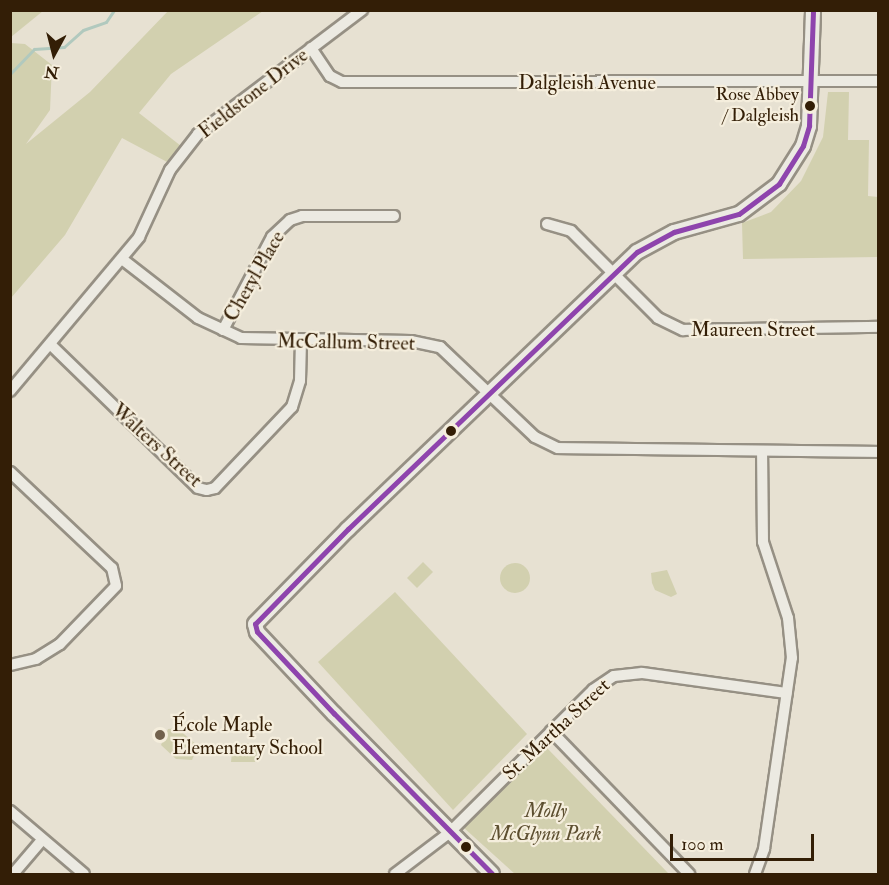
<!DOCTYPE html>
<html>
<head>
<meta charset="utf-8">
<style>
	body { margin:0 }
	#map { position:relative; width:889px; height:885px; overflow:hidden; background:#e7e1d2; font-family:"IM FELL Double Pica",serif }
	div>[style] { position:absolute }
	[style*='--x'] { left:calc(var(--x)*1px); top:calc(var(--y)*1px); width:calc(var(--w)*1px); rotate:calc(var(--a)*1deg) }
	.green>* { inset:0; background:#d2d0af }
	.round { border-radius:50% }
	.stream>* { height:3px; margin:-1.5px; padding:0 1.5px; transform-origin:1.5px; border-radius:1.5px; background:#b1c9be }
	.roads { filter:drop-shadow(2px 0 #969084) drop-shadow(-2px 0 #969084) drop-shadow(0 2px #969084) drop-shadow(0 -2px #969084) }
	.minor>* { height:10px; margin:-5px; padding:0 5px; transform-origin:5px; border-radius:5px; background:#eceae2 }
	.tertiary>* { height:14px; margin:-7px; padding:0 7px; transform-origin:7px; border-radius:7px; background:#eceae2 }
	.bus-1>* { height:4.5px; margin:-2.25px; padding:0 2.25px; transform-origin:2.25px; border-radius:2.25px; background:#8e44ad }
	.dots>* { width:16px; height:16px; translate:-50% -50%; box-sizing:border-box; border:3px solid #f5eedd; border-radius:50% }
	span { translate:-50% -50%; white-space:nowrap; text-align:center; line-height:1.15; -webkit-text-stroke:4.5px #f5eedd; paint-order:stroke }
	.bus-label { font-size:18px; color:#331e06 }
	.right { translate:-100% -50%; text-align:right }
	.street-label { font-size:20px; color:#331e06 }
	.poi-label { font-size:20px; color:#331e06 }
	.left { translate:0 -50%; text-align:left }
	.park-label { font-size:20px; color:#5d4f30; font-style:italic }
	.frame { position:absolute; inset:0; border:12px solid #331e06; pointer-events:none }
	.north { position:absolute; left:24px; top:24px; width:60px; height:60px; -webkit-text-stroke:4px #f5eedd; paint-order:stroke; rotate:187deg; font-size:16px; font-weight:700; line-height:24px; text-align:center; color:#331e06 }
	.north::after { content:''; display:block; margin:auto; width:21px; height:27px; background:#331e06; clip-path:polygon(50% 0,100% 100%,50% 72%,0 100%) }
	.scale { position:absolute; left:670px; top:834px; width:144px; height:27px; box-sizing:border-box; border:3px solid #331e06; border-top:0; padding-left:8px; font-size:18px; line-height:21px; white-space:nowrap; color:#331e06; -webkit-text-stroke:4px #f5eedd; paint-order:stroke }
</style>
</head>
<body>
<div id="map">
	<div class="green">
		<i style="clip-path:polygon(11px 10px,43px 10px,43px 11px,11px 37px)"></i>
		<i style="clip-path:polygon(169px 10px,263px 11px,171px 74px,139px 113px,181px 146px,169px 163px,122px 138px,65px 235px,11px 298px,11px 43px,25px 44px,52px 65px,50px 110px,26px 144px,90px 92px)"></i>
		<i style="clip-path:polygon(828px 92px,849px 92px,848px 140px,869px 140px,868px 196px,878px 197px,878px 257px,743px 259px,742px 223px,771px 212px,801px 181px,823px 137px)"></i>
		<i style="clip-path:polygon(423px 562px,433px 572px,417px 588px,407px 578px)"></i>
		<i class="round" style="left:500px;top:563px;width:30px;height:30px"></i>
		<i style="clip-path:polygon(667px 570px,677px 594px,671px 597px,655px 590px,652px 583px,651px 573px)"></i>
		<i style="clip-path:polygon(395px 592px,527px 734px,453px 810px,318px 662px)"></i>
		<i style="clip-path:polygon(177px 728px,198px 746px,192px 760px,176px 759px,161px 745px,168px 729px)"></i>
		<i style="clip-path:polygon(233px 743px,259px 744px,255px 762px,231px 762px)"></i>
		<i style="clip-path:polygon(547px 748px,669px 874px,515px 874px,463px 827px)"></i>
	</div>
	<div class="stream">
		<i style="--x:10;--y:74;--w:35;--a:-46"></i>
		<i style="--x:34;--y:49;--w:30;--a:-4"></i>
		<i style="--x:64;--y:47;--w:25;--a:-42"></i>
		<i style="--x:83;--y:30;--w:24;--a:-19"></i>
		<i style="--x:106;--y:22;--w:14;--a:-56"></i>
	</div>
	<div class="roads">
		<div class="minor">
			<i style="--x:311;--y:48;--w:34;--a:56"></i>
			<i style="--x:330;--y:76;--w:13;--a:27"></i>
			<i style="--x:342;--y:82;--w:536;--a:-0.11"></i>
			<i style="--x:547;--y:224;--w:25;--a:16"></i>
			<i style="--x:571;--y:231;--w:123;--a:45"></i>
			<i style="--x:658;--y:318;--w:28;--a:26"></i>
			<i style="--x:683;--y:330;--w:195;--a:-0.9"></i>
			<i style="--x:122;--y:259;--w:96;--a:37.8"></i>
			<i style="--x:198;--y:318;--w:47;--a:24.9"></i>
			<i style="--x:241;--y:338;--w:170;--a:1"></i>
			<i style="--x:411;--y:341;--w:30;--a:12"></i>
			<i style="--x:440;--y:347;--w:131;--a:43.5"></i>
			<i style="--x:535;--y:437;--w:25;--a:26"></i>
			<i style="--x:558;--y:448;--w:320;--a:0.7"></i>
			<i style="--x:223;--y:330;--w:105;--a:-62.2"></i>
			<i style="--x:272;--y:237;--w:25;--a:-43"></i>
			<i style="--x:290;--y:220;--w:13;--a:-18"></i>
			<i style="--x:302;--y:216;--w:92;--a:0"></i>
			<i style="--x:50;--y:344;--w:206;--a:44.2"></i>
			<i style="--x:198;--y:488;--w:9;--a:13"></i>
			<i style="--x:207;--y:490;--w:8;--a:-14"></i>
			<i style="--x:215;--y:488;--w:112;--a:-46.5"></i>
			<i style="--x:292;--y:407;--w:27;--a:-73"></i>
			<i style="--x:300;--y:381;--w:40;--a:-88.6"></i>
			<i style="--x:10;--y:391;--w:201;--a:-50"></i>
			<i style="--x:139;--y:237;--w:74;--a:-65.2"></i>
			<i style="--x:170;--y:170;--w:46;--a:-52.1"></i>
			<i style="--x:198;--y:134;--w:206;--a:-37.1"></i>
			<i style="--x:10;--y:472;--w:140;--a:43.3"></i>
			<i style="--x:112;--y:568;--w:18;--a:77"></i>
			<i style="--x:116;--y:586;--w:81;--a:134"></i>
			<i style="--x:60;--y:644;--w:28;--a:148"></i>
			<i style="--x:36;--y:659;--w:27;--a:167"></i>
			<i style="--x:551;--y:731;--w:199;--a:46"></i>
			<i style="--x:10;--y:811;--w:97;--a:40.4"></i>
			<i style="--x:13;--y:874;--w:45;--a:-49.5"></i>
			<i style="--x:395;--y:874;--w:68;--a:-37.2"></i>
			<i style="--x:449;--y:833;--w:203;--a:-44.8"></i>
			<i style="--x:593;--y:690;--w:25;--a:-34"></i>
			<i style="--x:614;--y:676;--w:28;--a:-6"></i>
			<i style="--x:642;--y:673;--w:146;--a:7.9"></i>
			<i style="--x:755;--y:874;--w:27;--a:-70"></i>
			<i style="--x:764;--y:849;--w:193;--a:-81.7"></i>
			<i style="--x:792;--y:658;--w:40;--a:-95.7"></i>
			<i style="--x:788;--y:618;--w:80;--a:-108.2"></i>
			<i style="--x:763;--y:542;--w:90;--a:-90.6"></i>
		</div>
		<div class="tertiary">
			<i style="--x:492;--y:874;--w:225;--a:-134.6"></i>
			<i style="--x:334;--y:714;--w:112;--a:-133.2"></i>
			<i style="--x:257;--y:632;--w:8;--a:-104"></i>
			<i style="--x:255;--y:624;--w:133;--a:-45.6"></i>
			<i style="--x:348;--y:529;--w:400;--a:-43.8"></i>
			<i style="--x:637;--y:252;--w:42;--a:-28.4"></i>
			<i style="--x:674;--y:232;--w:67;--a:-15.5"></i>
			<i style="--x:739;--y:214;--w:50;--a:-36.9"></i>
			<i style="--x:779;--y:184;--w:45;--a:-57.7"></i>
			<i style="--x:803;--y:146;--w:21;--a:-73"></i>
			<i style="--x:809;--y:126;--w:116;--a:-88"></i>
		</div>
	</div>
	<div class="bus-1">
		<i style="--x:492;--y:874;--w:225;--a:-134.6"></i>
		<i style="--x:334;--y:714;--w:112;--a:-133.2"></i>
		<i style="--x:257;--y:632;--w:8;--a:-104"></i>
		<i style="--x:255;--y:624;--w:133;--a:-45.6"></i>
		<i style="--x:348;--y:529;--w:400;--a:-43.8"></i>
		<i style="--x:637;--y:252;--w:42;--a:-28.4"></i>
		<i style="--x:674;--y:232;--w:67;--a:-15.5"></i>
		<i style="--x:739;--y:214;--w:50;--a:-36.9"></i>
		<i style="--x:779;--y:184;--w:45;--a:-57.7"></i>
		<i style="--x:803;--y:146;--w:21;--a:-73"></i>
		<i style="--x:809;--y:126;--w:116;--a:-88"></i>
	</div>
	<div class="dots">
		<i style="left:810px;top:106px;background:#331e06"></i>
		<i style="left:451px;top:431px;background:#331e06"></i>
		<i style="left:160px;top:735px;background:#72624d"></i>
		<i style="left:466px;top:847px;background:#331e06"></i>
	</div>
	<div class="bus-label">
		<span class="right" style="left:799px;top:106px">Rose Abbey<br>/ Dalgleish</span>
	</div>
	<div class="street-label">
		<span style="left:587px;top:82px">Dalgleish Avenue</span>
		<span style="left:253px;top:93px;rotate:-38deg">Fieldstone Drive</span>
		<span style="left:254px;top:276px;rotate:-60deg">Cheryl Place</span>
		<span style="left:753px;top:329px">Maureen Street</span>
		<span style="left:346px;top:342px;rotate:1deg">McCallum Street</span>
		<span style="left:157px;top:445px;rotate:42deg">Walters Street</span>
		<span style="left:556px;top:729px;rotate:-43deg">St. Martha Street</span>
	</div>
	<div class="poi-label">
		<span class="left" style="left:172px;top:736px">École Maple<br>Elementary School</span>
	</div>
	<div class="park-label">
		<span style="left:546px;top:822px">Molly<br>McGlynn Park</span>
	</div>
	<div class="frame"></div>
	<div class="north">N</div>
	<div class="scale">100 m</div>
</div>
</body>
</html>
